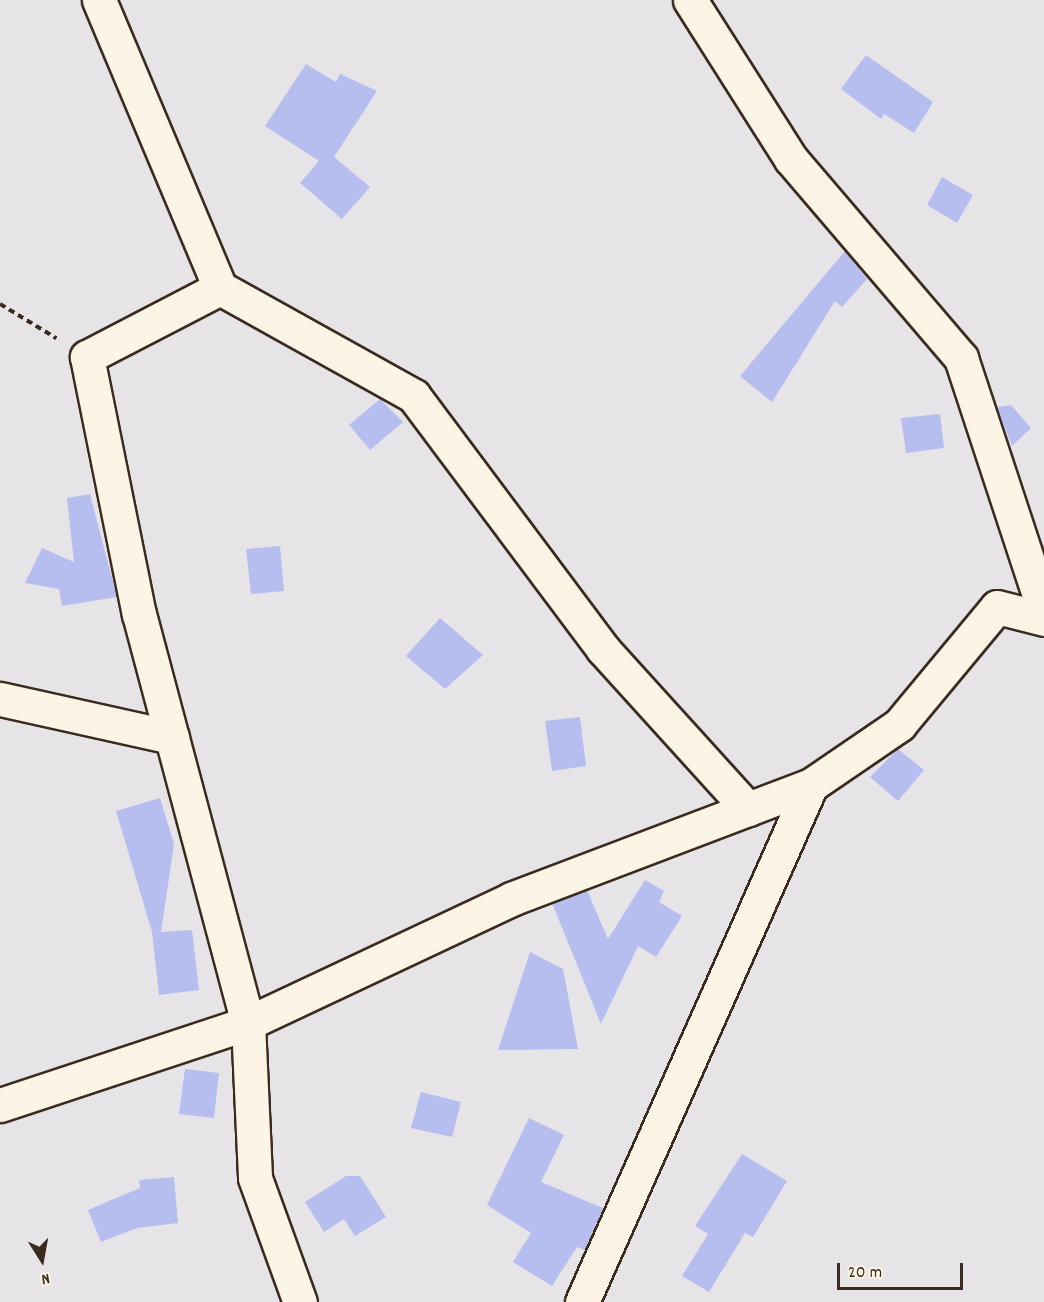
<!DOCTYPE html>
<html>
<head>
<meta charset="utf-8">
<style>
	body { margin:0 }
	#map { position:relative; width:1044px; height:1302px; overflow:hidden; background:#e7e4e8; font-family:Dekko,sans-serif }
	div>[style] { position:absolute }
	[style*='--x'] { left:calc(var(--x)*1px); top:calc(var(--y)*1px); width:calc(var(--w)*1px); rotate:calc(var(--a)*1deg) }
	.building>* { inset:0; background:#b5beef }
	.path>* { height:4px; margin-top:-2px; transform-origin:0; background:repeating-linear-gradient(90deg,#3b2a1e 0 6px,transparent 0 10.5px) }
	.roads { filter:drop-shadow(2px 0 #3b2a1e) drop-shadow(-2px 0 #3b2a1e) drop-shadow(0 2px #3b2a1e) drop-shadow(0 -2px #3b2a1e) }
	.minor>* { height:33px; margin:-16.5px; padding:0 16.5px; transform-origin:16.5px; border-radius:16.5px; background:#fcf5e5 }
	span { translate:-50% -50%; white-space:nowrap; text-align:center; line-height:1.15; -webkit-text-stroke:4.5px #fcf5e5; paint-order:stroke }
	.north { position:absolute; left:12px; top:1230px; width:60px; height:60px; -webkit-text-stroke:4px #fcf5e5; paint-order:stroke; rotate:169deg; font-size:16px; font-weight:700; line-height:24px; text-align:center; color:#3b2a1e }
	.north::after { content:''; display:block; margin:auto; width:21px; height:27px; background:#3b2a1e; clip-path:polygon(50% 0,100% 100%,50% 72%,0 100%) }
	.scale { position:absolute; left:837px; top:1263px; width:126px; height:27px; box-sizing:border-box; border:3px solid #3b2a1e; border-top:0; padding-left:8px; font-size:18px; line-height:21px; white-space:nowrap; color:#3b2a1e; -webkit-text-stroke:4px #fcf5e5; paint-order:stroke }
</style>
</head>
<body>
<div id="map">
	<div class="building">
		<i style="clip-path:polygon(866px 55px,933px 102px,914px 133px,884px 114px,881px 119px,841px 89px)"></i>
		<i style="clip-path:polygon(306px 64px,336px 82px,340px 74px,377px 91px,334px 157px,370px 187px,342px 219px,300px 183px,319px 161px,265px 126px)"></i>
		<i style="clip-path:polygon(942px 177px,973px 195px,957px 223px,927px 205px)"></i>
		<i style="clip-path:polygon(845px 251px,867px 279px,842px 307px,835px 301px,772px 402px,740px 376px)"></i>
		<i style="clip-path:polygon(380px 399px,403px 422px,370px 450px,349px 425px)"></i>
		<i style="clip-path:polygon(1011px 405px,1031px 428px,1012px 446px,997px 407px)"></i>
		<i style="clip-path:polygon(940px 414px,944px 448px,906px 453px,901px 418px)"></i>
		<i style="clip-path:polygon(90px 494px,117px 597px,62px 606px,59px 589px,25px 583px,42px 548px,74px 562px,67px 498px)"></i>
		<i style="clip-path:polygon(280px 546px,284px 591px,251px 594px,246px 549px)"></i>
		<i style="clip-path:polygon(440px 618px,483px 655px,445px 689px,406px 656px)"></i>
		<i style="clip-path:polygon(580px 717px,586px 766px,552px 771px,545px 721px)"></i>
		<i style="clip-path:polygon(898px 749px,924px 770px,898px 801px,870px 777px)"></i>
		<i style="clip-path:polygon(160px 798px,174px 844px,161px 932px,192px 930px,199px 990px,159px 995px,152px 932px,116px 811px)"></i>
		<i style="clip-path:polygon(645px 880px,664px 891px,659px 902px,682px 916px,656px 957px,638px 946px,601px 1024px,552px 903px,587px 890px,608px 939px)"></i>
		<i style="clip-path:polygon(530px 952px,563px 969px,578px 1049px,498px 1050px)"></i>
		<i style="clip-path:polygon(185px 1069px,219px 1073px,214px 1118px,179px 1114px)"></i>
		<i style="clip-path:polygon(421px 1092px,461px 1102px,452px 1137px,411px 1128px)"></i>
		<i style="clip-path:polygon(529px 1118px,564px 1135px,541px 1182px,603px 1208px,585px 1250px,577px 1247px,552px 1286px,513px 1262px,531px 1233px,487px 1205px)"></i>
		<i style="clip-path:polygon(742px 1154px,787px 1181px,753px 1237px,745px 1233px,709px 1292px,682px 1276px,708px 1234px,695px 1226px)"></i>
		<i style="clip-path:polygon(346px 1176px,360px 1176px,386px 1217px,355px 1236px,344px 1219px,324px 1232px,305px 1202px)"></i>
		<i style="clip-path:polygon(174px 1177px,178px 1223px,137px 1228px,101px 1242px,88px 1210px,140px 1188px,139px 1180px)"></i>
	</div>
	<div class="path">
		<i style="--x:0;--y:304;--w:66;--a:31.3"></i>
	</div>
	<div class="roads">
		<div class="minor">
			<i style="--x:99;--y:0;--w:312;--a:67.2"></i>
			<i style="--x:690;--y:0;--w:188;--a:57.6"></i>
			<i style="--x:791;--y:159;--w:262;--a:49.5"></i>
			<i style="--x:961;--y:358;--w:266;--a:71.8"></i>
			<i style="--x:0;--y:699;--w:176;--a:12.5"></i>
			<i style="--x:748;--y:809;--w:216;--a:-132.2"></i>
			<i style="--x:603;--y:649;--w:316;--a:-126.8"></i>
			<i style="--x:414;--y:396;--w:222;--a:-150.9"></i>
			<i style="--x:220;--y:288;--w:150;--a:152.6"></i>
			<i style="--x:87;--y:357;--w:262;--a:78.6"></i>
			<i style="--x:139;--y:614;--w:423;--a:75.1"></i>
			<i style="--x:248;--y:1023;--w:291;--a:-25.2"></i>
			<i style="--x:511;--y:899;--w:254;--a:-20.8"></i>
			<i style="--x:748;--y:809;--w:67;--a:-20.9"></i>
			<i style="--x:811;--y:785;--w:107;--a:-34.3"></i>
			<i style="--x:899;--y:725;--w:153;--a:-50.3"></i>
			<i style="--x:997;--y:607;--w:49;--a:14.3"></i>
			<i style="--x:0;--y:1105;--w:261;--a:-18.3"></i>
			<i style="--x:248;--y:1023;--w:155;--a:87.4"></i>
			<i style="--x:255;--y:1178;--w:132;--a:70.1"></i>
			<i style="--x:582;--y:1302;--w:565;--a:-66.11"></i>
		</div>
	</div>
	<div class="north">N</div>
	<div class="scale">20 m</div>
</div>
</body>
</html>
